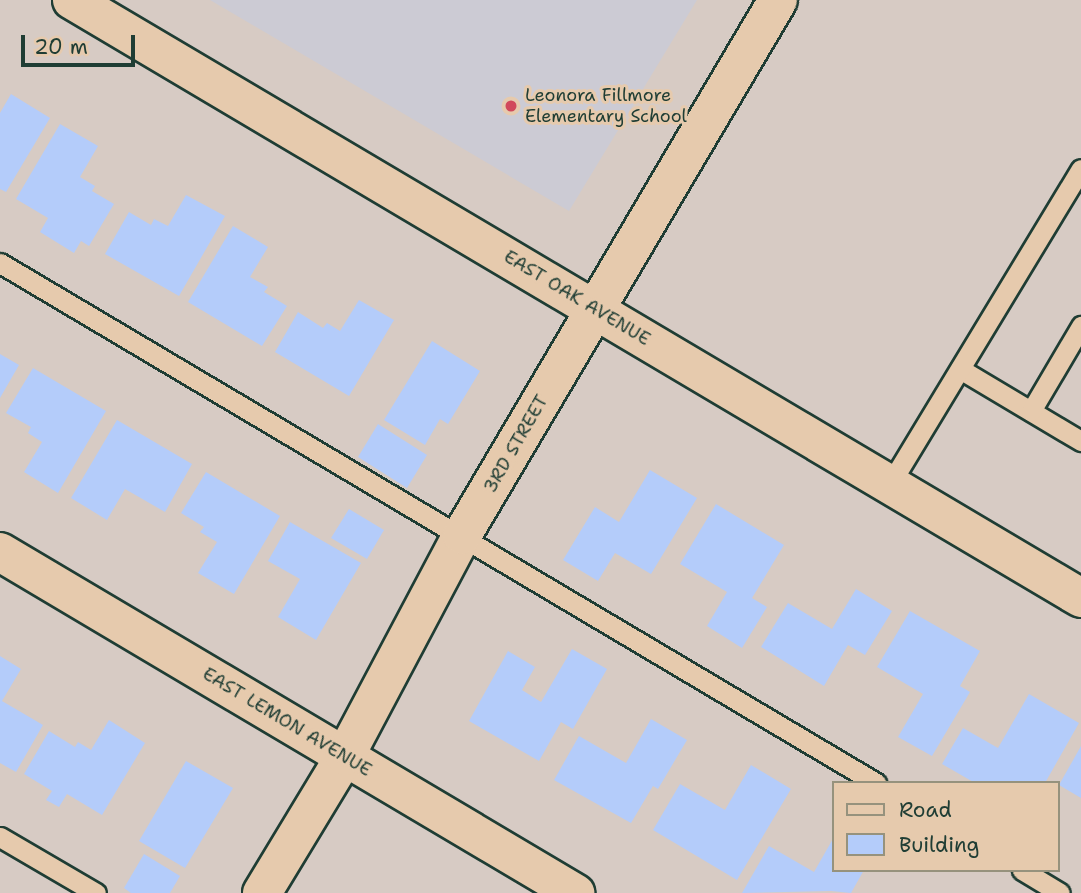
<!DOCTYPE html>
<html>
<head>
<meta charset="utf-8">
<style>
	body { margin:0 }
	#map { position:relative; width:1081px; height:893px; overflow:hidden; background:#d7cbc4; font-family:"Shantell Sans",sans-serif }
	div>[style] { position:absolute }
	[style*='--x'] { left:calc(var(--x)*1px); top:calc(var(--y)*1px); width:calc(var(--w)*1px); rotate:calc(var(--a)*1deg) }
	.built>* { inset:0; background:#cccbd4 }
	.building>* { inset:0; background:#b4ccfa }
	.roads { filter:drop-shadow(2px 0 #1f3d34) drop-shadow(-2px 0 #1f3d34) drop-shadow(0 2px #1f3d34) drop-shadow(0 -2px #1f3d34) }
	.service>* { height:19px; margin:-9.5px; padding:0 9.5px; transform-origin:9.5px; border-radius:9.5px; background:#e6caad }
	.minor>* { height:38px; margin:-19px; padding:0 19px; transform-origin:19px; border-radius:19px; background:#e6caad }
	.dots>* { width:19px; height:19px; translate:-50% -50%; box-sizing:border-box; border:4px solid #e6caad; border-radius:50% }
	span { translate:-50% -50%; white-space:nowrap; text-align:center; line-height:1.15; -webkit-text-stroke:6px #e6caad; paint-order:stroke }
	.poi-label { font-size:18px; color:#1f3d34 }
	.left { translate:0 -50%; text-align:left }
	.street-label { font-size:18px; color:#1f3d34 }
	.legend { position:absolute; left:832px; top:781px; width:228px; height:91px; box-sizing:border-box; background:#e6caad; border:2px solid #96927d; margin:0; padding:9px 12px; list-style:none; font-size:21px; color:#1f3d34 }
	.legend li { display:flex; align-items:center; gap:14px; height:35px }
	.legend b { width:35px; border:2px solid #96927d }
	.scale { position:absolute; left:21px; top:35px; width:114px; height:32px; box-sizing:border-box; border:4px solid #1f3d34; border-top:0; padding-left:9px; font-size:21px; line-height:24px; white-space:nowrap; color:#1f3d34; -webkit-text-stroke:5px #e6caad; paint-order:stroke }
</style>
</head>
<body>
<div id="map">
	<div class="built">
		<i style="clip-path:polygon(210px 0,697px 0,569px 211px)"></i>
	</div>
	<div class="building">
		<i style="clip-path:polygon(11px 94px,50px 118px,6px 192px,0 189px,0 113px)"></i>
		<i style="clip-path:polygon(60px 124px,98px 146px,80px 177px,95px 186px,92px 191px,114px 204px,89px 246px,81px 241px,74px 253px,40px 232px,48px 218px,16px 199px)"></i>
		<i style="clip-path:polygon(186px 195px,225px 216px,179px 296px,105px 254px,129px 212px,151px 225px,154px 219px,168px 226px)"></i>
		<i style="clip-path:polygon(233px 226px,268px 247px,250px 277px,268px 287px,264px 292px,287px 306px,262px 346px,188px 302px)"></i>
		<i style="clip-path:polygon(359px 300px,394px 320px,349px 396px,275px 352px,298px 312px,323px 328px,327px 323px,340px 331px)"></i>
		<i style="clip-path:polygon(432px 341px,480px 371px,448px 424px,440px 419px,425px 445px,384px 420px)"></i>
		<i style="clip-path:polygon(0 354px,19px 365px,0 398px)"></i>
		<i style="clip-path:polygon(33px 368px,106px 411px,58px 493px,24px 472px,42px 442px,28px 433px,31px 427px,6px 413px)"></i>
		<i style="clip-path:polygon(117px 420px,192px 464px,165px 512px,125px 489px,107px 520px,71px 498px)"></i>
		<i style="clip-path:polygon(378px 424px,427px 455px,407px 488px,358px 457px)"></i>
		<i style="clip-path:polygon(650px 470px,697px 498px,651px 574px,615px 553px,598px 581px,563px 560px,595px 507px,619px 522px)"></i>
		<i style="clip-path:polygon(206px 472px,280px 516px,234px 594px,198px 573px,217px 542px,200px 532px,204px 527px,181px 513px)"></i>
		<i style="clip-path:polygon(716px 504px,784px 545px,752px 598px,767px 607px,742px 648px,707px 626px,727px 592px,680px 564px)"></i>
		<i style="clip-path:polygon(349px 509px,384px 530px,367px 559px,331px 538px)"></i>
		<i style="clip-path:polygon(290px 522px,361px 563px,316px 640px,278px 617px,300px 579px,268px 561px)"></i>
		<i style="clip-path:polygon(856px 589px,892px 611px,865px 655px,848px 645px,824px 686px,761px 647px,788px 603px,832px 629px)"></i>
		<i style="clip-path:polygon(910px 611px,980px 651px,960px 686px,970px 692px,932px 756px,898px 737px,923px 694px,877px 667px)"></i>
		<i style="clip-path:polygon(572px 649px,607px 669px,573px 729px,561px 722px,539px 761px,469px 721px,508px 651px,535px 667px,522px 690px,541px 702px)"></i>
		<i style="clip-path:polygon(0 656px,21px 669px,2px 701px,43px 725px,16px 772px,0 763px)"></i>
		<i style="clip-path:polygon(1029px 694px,1079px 723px,1045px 783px,975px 783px,942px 764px,963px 728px,998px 748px)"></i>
		<i style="clip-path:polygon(651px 719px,687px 740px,658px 789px,653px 786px,631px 823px,554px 780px,579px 736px,626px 763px)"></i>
		<i style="clip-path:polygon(109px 720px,145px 743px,102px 815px,67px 794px,59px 807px,46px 800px,52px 791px,24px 774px,49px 731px,75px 747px,78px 742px,91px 750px)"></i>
		<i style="clip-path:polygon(1081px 746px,1081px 798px,1059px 785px)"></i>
		<i style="clip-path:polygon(186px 761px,233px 788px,185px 868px,139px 841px)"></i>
		<i style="clip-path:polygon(751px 765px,791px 789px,737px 880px,653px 830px,680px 784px,725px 810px)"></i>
		<i style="clip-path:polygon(834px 837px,834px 870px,864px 870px,851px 893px,831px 891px,742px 893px,769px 846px,814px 872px)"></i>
		<i style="clip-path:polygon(144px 854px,180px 876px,170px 893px,131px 893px,124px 888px)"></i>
	</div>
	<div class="roads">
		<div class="service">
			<i style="--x:0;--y:263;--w:1019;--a:30.69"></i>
			<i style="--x:960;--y:369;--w:141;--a:30.8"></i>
			<i style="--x:1031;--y:411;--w:99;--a:-59.5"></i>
			<i style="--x:890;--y:484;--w:368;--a:-58.8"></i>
			<i style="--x:0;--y:837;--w:111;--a:30.3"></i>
			<i style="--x:1022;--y:870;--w:44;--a:31.2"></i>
		</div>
		<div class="minor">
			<i style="--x:72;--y:0;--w:1173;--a:30.65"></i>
			<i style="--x:0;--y:552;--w:669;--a:30.67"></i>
			<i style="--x:262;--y:893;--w:160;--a:-58.8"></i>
			<i style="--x:345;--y:756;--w:250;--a:-62.1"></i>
			<i style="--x:462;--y:535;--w:621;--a:-59.43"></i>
		</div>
	</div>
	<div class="dots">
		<i style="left:511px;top:106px;background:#d1495b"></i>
	</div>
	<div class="poi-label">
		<span class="left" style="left:525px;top:106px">Leonora Fillmore<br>Elementary School</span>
	</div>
	<div class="street-label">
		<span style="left:577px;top:298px;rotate:31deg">EAST OAK AVENUE</span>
		<span style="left:516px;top:444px;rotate:-60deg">3RD STREET</span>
		<span style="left:287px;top:722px;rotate:31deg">EAST LEMON AVENUE</span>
	</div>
	<ul class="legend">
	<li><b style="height:9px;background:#e6caad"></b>Road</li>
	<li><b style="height:19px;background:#b4ccfa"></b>Building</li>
	</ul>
	<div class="scale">20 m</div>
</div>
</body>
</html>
